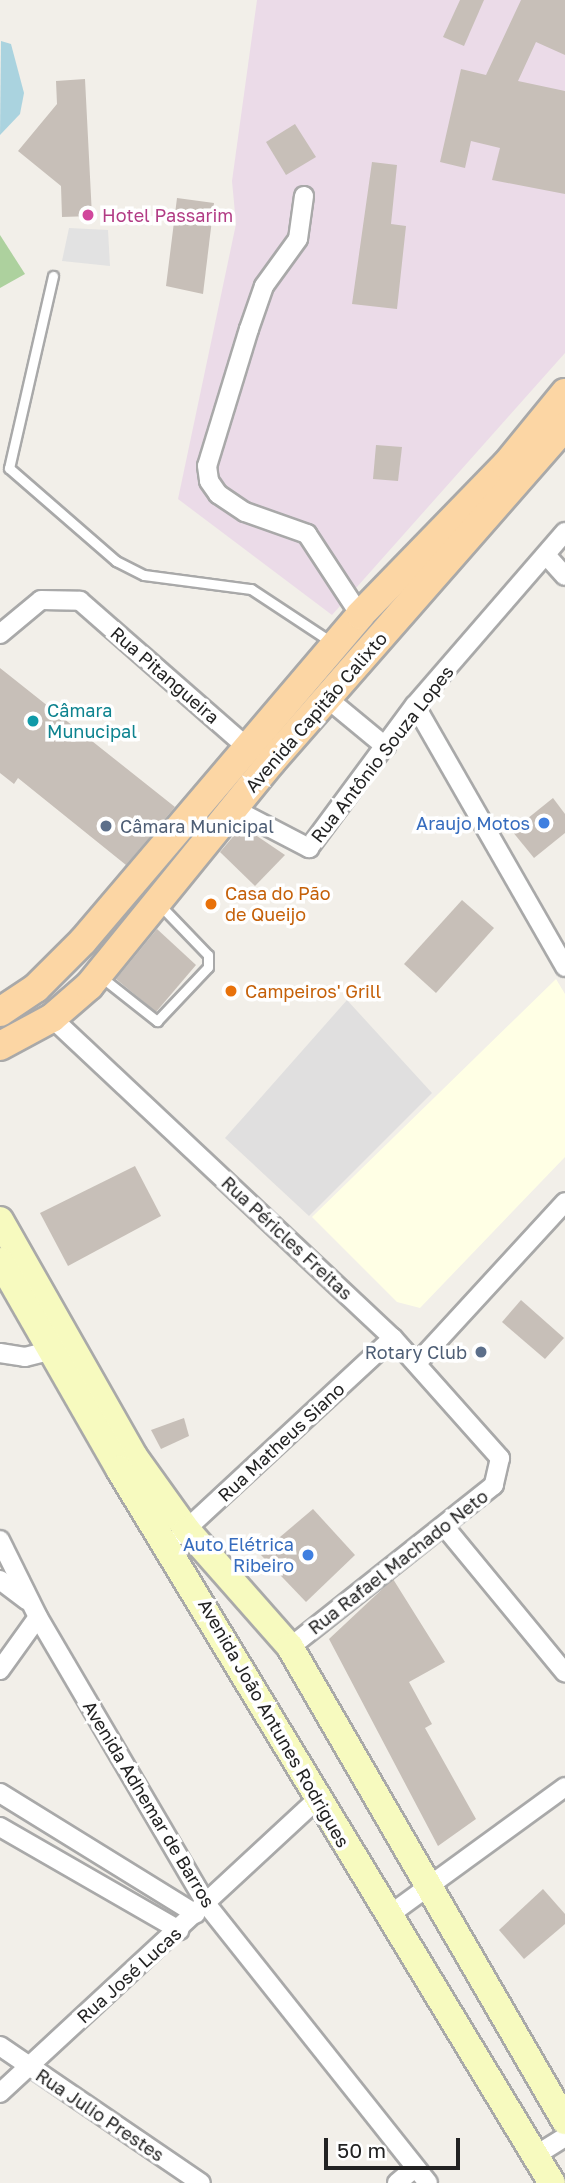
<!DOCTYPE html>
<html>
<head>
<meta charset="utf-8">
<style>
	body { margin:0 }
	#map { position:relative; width:565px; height:2183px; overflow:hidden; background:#f2efe9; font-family:"Golos Text",sans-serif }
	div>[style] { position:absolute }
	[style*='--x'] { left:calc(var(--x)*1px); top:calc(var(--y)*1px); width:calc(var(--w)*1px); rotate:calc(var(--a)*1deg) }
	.residential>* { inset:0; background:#e0dfdf }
	.industrial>* { inset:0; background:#ebdbe8 }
	.education>* { inset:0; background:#ffffe5 }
	.forest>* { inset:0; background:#add19e }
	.parking>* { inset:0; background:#e2e2e2 }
	.water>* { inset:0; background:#aad3df }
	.building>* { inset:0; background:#c7bfb8 }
	.roads { filter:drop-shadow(2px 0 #a9a9a9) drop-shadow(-2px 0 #a9a9a9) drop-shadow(0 2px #a9a9a9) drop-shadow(0 -2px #a9a9a9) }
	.lane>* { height:9px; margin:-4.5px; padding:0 4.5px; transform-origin:4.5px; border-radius:4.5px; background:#fff }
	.street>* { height:18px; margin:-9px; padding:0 9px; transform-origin:9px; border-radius:9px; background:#fff }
	.secondary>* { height:26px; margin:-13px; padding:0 13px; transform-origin:13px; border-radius:13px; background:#f7fabf }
	.primary>* { height:28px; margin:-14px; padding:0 14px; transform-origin:14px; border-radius:14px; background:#fcd6a4 }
	.dots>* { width:19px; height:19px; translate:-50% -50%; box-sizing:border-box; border:4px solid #fff; border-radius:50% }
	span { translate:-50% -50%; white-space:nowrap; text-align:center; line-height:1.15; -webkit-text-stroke:7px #fff; paint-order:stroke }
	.hotel-label { font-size:18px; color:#b23c85 }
	.left { translate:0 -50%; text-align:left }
	.street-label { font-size:18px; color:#222 }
	.culture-label { font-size:18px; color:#0d838f }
	.shop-label { font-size:18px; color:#366cbe }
	.right { translate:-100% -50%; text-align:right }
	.service-label { font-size:18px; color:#4e5e75 }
	.food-label { font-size:18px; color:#c56008 }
	.scale { position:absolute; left:324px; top:2138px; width:136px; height:32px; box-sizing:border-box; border:4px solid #222; border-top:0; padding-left:9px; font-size:21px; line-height:24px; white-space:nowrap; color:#222; -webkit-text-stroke:5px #fff; paint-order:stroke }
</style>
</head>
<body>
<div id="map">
	<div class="residential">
		<i style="clip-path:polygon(347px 1000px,432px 1093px,309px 1216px,225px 1138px)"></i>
	</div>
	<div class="industrial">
		<i style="clip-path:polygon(257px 0,565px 0,565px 353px,332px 615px,178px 499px,236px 224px,232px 181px)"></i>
	</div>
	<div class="education">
		<i style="clip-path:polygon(556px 979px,565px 994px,565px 1157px,420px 1308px,397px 1302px,312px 1217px)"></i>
	</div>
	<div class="forest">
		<i style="clip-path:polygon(0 235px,25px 274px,0 288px)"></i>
	</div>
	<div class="parking">
		<i style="clip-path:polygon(69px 228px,108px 230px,110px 266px,62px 261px)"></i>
	</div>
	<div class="water">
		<i style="clip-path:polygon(1px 41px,11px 44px,24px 93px,20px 114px,0 135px)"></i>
	</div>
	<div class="building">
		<i style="clip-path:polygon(460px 0,484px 0,464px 46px,443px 37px)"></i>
		<i style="clip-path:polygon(521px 0,565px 0,565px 55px,536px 42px,518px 81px,565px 91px,565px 194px,492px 180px,500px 148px,471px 141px,465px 168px,440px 162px,461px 69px,486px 75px)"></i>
		<i style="clip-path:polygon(85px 79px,92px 216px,62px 217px,61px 186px,18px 151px,57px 104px,56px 81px)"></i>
		<i style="clip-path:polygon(295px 124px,316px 157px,286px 175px,266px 142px)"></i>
		<i style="clip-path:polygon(372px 162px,397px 165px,391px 224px,406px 226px,397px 309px,352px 304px)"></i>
		<i style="clip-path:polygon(177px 198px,214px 203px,203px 294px,166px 286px)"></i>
		<i style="clip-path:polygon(376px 445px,402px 447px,398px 481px,373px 479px)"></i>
		<i style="clip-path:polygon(0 668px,175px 807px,126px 865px,18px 778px,14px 784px,0 773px)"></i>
		<i style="clip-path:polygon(553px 798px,565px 814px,565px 833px,534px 858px,512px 831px)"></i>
		<i style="clip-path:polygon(242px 826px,285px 855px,255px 886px,220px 852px)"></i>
		<i style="clip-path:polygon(462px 900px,494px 928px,436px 993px,404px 964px)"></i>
		<i style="clip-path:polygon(157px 929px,196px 965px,156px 1012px,116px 979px)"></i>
		<i style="clip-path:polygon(135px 1166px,161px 1216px,68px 1266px,40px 1213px)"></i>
		<i style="clip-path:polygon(521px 1300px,564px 1338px,545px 1359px,502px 1322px)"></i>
		<i style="clip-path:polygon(184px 1418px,189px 1436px,161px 1449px,151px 1430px)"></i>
		<i style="clip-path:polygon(313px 1509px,355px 1555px,306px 1602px,260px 1554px)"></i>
		<i style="clip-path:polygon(393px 1579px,445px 1662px,409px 1682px,432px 1724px,425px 1728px,476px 1819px,438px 1846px,329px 1639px)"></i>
		<i style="clip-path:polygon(543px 1889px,565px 1914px,565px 1924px,524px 1959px,499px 1930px)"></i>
	</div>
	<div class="roads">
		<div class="lane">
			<i style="--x:53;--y:276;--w:197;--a:102.9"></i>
			<i style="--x:9;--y:468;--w:142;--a:41"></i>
			<i style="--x:116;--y:561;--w:31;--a:27"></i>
			<i style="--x:144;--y:575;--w:108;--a:7.5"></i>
			<i style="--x:251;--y:589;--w:98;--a:33.4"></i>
			<i style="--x:100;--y:976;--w:73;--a:38.3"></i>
			<i style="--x:157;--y:1021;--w:74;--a:-46.6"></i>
			<i style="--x:208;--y:967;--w:12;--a:-90"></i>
			<i style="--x:208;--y:955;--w:71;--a:-133.9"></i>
		</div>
		<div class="street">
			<i style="--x:304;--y:196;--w:43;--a:97.9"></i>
			<i style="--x:298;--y:239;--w:58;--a:125.9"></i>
			<i style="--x:264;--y:286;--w:46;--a:109.2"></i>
			<i style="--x:249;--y:329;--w:143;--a:107"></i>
			<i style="--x:207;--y:466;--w:15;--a:82"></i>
			<i style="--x:209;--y:481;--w:16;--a:55"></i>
			<i style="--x:218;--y:494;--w:32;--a:34"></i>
			<i style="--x:245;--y:512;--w:66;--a:19.5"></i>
			<i style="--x:307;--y:534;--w:97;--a:56.8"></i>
			<i style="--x:546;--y:555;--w:28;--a:48"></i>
			<i style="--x:0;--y:634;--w:53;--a:-39.7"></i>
			<i style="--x:41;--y:600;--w:39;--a:1"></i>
			<i style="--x:80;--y:601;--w:225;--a:41.2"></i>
			<i style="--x:328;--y:699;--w:75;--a:39.6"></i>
			<i style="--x:415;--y:705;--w:302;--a:60.2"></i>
			<i style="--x:234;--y:809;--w:85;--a:27.5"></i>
			<i style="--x:309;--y:848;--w:178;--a:-53.5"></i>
			<i style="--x:415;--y:705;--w:229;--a:-49.1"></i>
			<i style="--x:52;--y:1018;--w:468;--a:43.2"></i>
			<i style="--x:393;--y:1338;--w:161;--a:48.3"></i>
			<i style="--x:500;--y:1458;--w:28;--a:103"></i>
			<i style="--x:494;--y:1485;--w:260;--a:141.5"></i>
			<i style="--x:0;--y:1353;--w:25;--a:9"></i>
			<i style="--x:25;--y:1357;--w:37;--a:-14"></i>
			<i style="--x:418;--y:1362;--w:217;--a:-47.4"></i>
			<i style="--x:444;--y:1526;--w:190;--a:50.5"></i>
			<i style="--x:180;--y:1535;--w:290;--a:-42.8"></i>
			<i style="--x:0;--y:1540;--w:86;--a:63.7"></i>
			<i style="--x:38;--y:1617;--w:334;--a:59.6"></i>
			<i style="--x:207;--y:1905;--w:355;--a:51.5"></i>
			<i style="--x:0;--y:1580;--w:34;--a:37"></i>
			<i style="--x:0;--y:1670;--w:65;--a:-54.4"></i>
			<i style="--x:0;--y:1793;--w:230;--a:31.7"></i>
			<i style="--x:0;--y:1827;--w:207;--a:29.9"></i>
			<i style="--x:388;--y:1916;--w:219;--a:-36.1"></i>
			<i style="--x:0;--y:2046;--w:243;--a:34.3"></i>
			<i style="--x:0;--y:2093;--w:433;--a:-42.8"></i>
			<i style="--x:533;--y:2157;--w:38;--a:-32"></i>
			<i style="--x:397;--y:2183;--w:23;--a:-40"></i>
		</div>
		<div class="secondary">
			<i style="--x:0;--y:1220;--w:271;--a:60.4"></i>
			<i style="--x:134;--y:1456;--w:91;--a:54.4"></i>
			<i style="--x:187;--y:1530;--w:156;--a:48.6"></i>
			<i style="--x:290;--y:1647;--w:548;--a:59.88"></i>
			<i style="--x:0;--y:1261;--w:240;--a:60.2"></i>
			<i style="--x:119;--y:1469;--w:835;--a:58.77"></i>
		</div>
		<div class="primary">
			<i style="--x:0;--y:1012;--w:43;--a:-33.7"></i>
			<i style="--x:36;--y:988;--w:66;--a:-45"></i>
			<i style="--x:83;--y:941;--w:428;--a:-49.6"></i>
			<i style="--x:360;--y:615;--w:209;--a:-45.8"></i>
			<i style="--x:506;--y:465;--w:93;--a:-50.7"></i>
			<i style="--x:0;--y:1046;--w:59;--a:-28.3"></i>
			<i style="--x:52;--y:1018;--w:49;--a:-40.9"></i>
			<i style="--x:89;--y:986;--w:289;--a:-50.9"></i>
			<i style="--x:271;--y:762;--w:446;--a:-48.8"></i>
		</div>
	</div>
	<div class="dots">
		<i style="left:88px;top:215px;background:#d1479c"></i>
		<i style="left:33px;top:721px;background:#0f9aa8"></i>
		<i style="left:544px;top:823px;background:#3f7fe0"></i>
		<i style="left:106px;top:826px;background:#5c6f8a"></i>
		<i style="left:211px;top:904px;background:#e8710a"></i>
		<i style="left:231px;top:991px;background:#e8710a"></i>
		<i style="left:481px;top:1352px;background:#5c6f8a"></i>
		<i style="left:308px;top:1555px;background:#3f7fe0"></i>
	</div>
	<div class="hotel-label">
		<span class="left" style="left:102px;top:215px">Hotel Passarim</span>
	</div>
	<div class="street-label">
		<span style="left:165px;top:675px;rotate:41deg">Rua Pitangueira</span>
		<span style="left:316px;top:712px;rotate:-49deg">Avenida Capitão Calixto</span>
		<span style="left:382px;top:754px;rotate:-52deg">Rua Antônio Souza Lopes</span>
		<span style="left:287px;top:1238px;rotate:43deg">Rua Péricles Freitas</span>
		<span style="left:281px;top:1442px;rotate:-43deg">Rua Matheus Siano</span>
		<span style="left:398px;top:1562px;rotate:-38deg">Rua Rafael Machado Neto</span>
		<span style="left:274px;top:1723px;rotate:60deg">Avenida João Antunes Rodrigues</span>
		<span style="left:149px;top:1804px;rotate:59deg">Avenida Adhemar de Barros</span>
		<span style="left:129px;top:1975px;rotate:-42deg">Rua José Lucas</span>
		<span style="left:100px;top:2115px;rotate:34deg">Rua Julio Prestes</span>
	</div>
	<div class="culture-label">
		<span class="left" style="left:47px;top:721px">Câmara<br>Munucipal</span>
	</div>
	<div class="shop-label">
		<span class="right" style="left:530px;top:823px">Araujo Motos</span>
		<span class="right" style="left:294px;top:1555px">Auto Elétrica<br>Ribeiro</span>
	</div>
	<div class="service-label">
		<span class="left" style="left:120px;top:826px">Câmara Municipal</span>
		<span class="right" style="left:467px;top:1352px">Rotary Club</span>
	</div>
	<div class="food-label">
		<span class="left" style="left:225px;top:904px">Casa do Pão<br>de Queijo</span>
		<span class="left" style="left:245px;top:991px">Campeiros' Grill</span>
	</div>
	<div class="scale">50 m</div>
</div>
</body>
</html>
